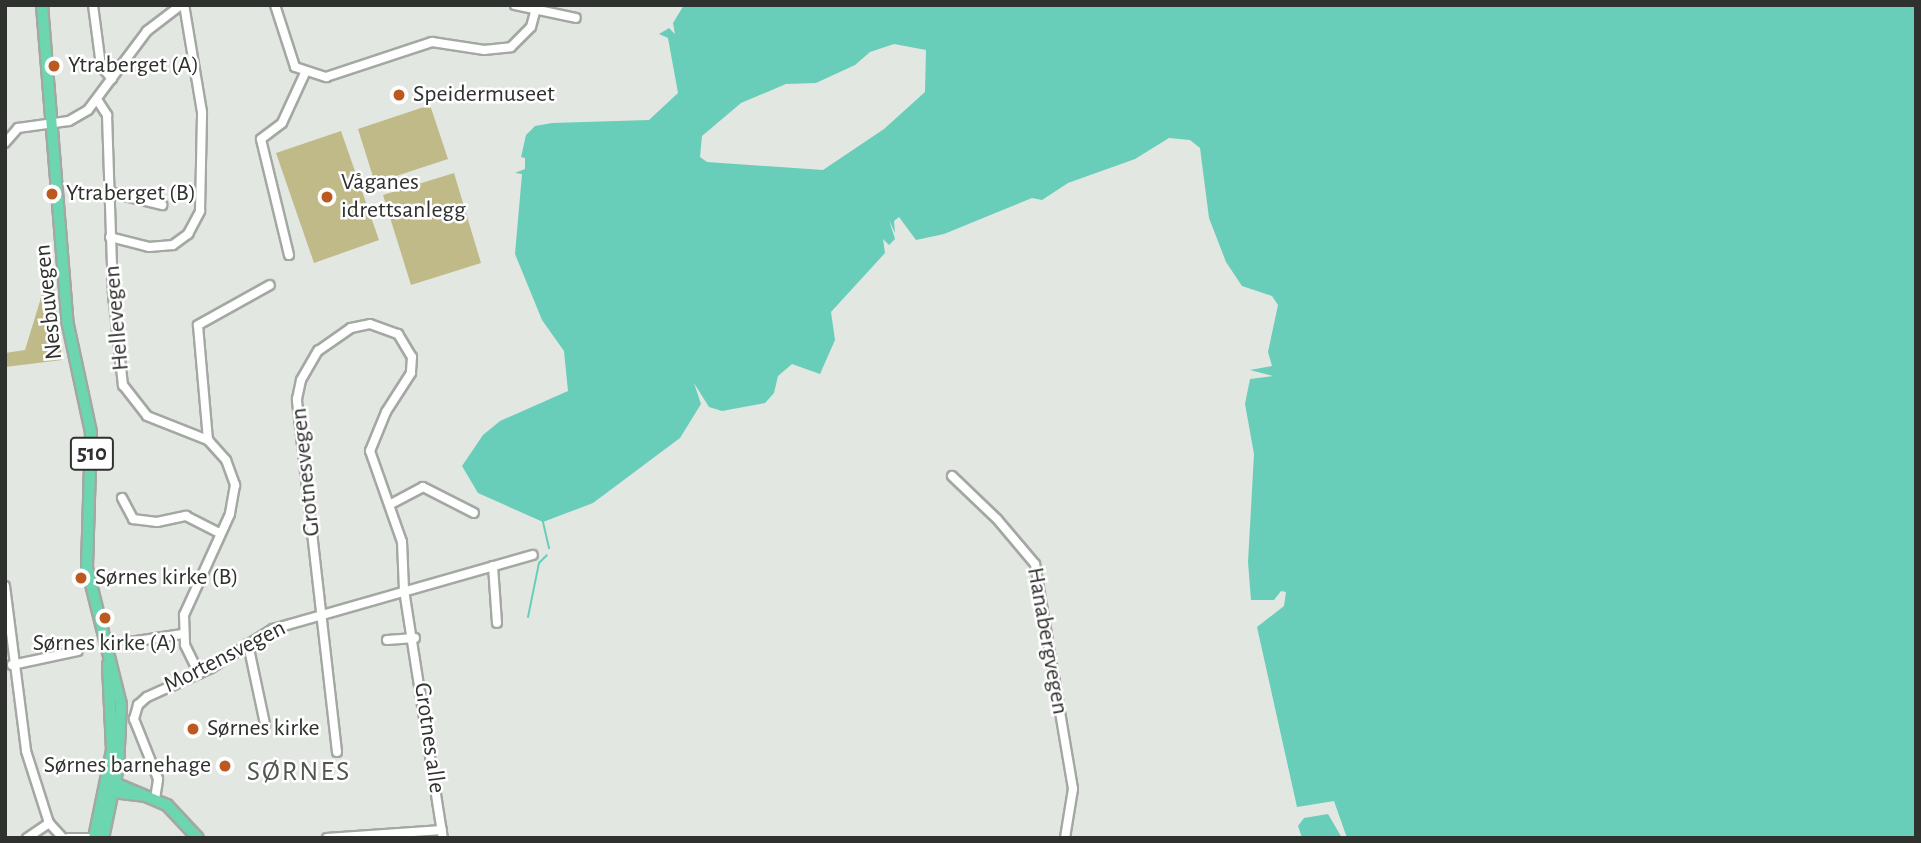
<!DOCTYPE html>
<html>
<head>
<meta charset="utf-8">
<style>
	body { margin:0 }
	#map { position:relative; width:1921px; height:843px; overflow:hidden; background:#e3e7e2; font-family:"Alegreya Sans",sans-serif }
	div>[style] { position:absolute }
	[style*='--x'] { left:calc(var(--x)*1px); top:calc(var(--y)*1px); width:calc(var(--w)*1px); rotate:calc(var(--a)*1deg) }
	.green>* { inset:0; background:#bfba88 }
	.water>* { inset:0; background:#68cdb9 }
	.stream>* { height:2px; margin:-1px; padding:0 1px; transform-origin:1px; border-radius:1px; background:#68cdb9 }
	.roads { filter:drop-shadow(2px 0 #a3a8a2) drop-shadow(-2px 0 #a3a8a2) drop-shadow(0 2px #a3a8a2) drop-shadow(0 -2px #a3a8a2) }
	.minor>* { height:8px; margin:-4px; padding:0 4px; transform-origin:4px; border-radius:4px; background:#fff }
	.major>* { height:10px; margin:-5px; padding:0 5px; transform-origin:5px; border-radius:5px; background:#6cd6b0 }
	.dots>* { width:19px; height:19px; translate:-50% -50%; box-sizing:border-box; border:4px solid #fff; border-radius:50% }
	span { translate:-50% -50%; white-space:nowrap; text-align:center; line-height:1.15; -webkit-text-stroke:5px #fff; paint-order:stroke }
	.shield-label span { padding:2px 5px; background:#fff; border:2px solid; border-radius:5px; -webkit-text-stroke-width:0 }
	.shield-label { font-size:23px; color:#2f312e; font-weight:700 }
	.poi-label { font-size:24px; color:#2f312e }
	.left { translate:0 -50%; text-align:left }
	.right { translate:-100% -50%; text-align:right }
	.street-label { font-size:24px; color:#2f312e }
	.quarter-label { font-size:28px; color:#525651; letter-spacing:2px }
	.frame { position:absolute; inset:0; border:7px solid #2f312e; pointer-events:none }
</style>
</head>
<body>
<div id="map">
	<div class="green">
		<i style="clip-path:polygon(430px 105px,448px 159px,375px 183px,358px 129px)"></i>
		<i style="clip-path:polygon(341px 131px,379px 240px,314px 263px,276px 153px)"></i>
		<i style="clip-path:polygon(454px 173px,481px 263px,411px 285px,383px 195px)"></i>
		<i style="clip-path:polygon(53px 276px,62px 360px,5px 367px,5px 353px,25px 350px,47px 278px)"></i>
	</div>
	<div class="water">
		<i style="clip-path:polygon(evenodd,684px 5px,1916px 5px,1916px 838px,1347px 838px,1334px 801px,1297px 807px,1257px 627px,1284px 606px,1286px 592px,1281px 591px,1274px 600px,1251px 600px,1248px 562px,1254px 454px,1245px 404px,1250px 379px,1273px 376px,1250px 370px,1272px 366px,1268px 352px,1278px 305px,1272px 296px,1242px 286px,1226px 262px,1209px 218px,1200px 148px,1190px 140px,1169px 138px,1135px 159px,1068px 183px,1042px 200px,1032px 198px,944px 234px,916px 240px,899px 217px,894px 221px,895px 233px,889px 220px,895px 239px,889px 245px,883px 239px,885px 253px,831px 312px,835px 340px,820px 374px,792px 364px,778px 376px,774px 393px,765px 403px,722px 411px,709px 407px,694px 383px,701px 404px,680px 438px,593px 503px,543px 522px,478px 493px,462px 466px,483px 435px,500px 421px,568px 391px,564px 351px,542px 320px,515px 254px,522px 174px,515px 173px,525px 169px,525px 158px,521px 157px,526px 135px,535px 126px,552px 123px,649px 120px,678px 93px,668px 38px,659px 34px,669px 28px,675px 34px,673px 23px,684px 5px,894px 44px,926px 50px,925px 92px,884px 129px,823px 170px,707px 162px,700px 157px,702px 136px,741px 103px,786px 84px,816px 83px,855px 65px,870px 52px,894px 44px)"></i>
		<i style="clip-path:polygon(1328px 814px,1342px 838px,1302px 838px,1298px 826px,1304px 818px)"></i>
	</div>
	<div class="stream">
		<i style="--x:543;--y:522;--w:27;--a:77"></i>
		<i style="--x:528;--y:617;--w:55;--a:-78.5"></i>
		<i style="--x:539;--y:563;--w:11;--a:-45"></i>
	</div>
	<div class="roads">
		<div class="minor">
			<i style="--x:93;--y:5;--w:62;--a:82.5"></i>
			<i style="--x:101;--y:66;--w:17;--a:50"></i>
			<i style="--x:275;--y:5;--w:65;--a:72.1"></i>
			<i style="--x:295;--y:67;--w:33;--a:18"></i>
			<i style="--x:326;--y:77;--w:112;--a:-18.3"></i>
			<i style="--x:432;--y:42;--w:53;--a:8.7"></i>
			<i style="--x:484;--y:50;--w:27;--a:-6"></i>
			<i style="--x:511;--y:47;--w:28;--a:-45"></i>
			<i style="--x:531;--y:27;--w:16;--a:-75"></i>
			<i style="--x:515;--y:5;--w:62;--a:12"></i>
			<i style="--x:98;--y:101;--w:17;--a:57"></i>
			<i style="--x:107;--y:115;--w:180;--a:88.1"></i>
			<i style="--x:113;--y:295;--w:91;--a:83.7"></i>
			<i style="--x:123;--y:385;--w:39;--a:52"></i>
			<i style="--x:147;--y:416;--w:66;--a:21.5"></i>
			<i style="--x:208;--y:440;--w:27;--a:48"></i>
			<i style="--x:226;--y:460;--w:27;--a:70"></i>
			<i style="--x:235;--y:485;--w:29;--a:100"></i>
			<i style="--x:230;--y:514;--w:111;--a:114.5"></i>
			<i style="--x:184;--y:615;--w:30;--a:88"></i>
			<i style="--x:185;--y:645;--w:32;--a:64"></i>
			<i style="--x:5;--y:143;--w:20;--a:-49"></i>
			<i style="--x:18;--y:128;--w:51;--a:-7.8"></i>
			<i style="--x:69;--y:121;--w:22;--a:-30"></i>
			<i style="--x:88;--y:110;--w:99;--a:-53.2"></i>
			<i style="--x:147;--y:31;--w:43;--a:-37.4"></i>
			<i style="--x:109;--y:192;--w:55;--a:13.8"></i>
			<i style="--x:110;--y:237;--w:40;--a:14.4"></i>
			<i style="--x:149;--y:247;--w:24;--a:-5"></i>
			<i style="--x:173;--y:245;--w:19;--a:-36"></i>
			<i style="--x:188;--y:234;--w:26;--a:-62"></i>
			<i style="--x:200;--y:211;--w:99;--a:-88.8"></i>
			<i style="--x:202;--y:112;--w:109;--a:-99.5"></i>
			<i style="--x:289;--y:255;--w:119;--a:-103.6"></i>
			<i style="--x:261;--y:139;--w:26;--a:-37"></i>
			<i style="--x:282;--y:123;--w:55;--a:-65.3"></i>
			<i style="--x:208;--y:440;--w:115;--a:-95"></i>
			<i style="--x:198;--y:325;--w:82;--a:-29.1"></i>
			<i style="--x:952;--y:476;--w:62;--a:43.7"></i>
			<i style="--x:997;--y:519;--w:59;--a:49.8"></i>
			<i style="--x:1035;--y:564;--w:228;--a:80.4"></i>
			<i style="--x:1073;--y:789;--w:50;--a:99.3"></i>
			<i style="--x:122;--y:498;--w:24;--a:62"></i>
			<i style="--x:133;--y:519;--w:24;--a:7"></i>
			<i style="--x:157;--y:522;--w:30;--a:-12"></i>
			<i style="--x:186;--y:516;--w:38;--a:27"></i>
			<i style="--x:391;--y:504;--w:36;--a:-28"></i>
			<i style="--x:423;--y:487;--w:57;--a:27"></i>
			<i style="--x:493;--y:566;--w:57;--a:86"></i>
			<i style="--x:5;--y:586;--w:166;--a:82.7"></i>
			<i style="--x:26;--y:751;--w:76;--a:72.3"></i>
			<i style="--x:49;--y:823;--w:21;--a:47"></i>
			<i style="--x:387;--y:640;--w:28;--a:-4"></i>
			<i style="--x:130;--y:642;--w:53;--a:-8.7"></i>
			<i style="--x:248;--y:644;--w:82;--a:78"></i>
			<i style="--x:12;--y:665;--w:67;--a:-12"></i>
			<i style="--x:337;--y:752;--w:355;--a:-96.5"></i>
			<i style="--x:297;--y:399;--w:19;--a:-78"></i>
			<i style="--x:301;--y:380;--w:34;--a:-60"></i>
			<i style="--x:318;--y:351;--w:40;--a:-34.9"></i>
			<i style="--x:351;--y:328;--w:19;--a:-12"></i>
			<i style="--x:370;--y:324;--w:30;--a:20"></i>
			<i style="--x:398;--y:334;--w:27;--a:59"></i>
			<i style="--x:412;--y:357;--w:16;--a:94"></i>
			<i style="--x:411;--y:373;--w:46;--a:122.7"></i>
			<i style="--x:386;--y:412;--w:42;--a:112.3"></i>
			<i style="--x:370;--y:451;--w:96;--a:70.6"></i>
			<i style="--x:402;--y:542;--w:48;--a:87.6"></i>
			<i style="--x:404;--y:590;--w:251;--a:81.1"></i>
			<i style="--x:155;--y:799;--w:20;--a:-81"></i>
			<i style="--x:158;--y:779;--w:65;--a:-111.8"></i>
			<i style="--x:134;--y:719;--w:15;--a:-74"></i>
			<i style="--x:138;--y:705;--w:12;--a:-42"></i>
			<i style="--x:147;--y:697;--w:70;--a:-24.4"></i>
			<i style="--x:211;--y:668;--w:73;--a:-32.2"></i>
			<i style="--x:273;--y:629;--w:270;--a:-15.9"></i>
			<i style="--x:27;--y:838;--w:27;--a:-34"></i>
			<i style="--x:68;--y:838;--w:29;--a:0"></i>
			<i style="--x:327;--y:838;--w:115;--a:-4"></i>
		</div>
		<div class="major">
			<i style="--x:42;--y:5;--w:321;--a:85.4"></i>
			<i style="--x:68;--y:325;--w:109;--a:77.9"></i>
			<i style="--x:91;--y:432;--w:136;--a:91.7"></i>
			<i style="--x:87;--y:568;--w:140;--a:76"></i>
			<i style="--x:121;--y:704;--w:63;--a:92.7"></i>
			<i style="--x:118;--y:767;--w:73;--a:101.9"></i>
			<i style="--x:110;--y:781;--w:62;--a:22.8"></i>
			<i style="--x:167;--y:805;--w:45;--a:46.8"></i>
			<i style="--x:110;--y:786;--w:7;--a:63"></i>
			<i style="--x:113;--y:792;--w:31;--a:7"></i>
			<i style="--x:94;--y:838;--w:90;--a:-78.4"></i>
			<i style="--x:112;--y:750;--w:86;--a:-92.7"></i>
		</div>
	</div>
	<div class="dots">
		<i style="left:54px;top:66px;background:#bc5921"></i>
		<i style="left:399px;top:95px;background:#bc5921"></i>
		<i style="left:52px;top:194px;background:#bc5921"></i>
		<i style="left:327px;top:197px;background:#bc5921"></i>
		<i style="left:81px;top:578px;background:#bc5921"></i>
		<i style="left:105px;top:618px;background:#bc5921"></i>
		<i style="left:193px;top:729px;background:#bc5921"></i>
		<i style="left:225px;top:766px;background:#bc5921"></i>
	</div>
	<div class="shield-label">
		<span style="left:92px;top:454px">510</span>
	</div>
	<div class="poi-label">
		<span class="left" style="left:68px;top:66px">Ytraberget (A)</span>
		<span class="left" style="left:413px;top:95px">Speidermuseet</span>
		<span class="left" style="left:341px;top:197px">Våganes<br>idrettsanlegg</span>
		<span class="left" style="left:66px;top:194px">Ytraberget (B)</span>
		<span class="left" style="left:95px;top:578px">Sørnes kirke (B)</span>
		<span style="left:105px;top:644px">Sørnes kirke (A)</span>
		<span class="left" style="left:207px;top:729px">Sørnes kirke</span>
		<span class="right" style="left:211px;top:766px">Sørnes barnehage</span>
	</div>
	<div class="street-label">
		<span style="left:49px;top:302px;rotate:-96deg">Nesbuvegen</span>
		<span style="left:117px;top:318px;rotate:-95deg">Hellevegen</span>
		<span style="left:306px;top:472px;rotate:-96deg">Grotnesvegen</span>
		<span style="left:1047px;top:641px;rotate:80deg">Hanabergvegen</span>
		<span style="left:225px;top:657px;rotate:-27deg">Mortensvegen</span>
		<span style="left:429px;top:738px;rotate:82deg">Grotnes alle</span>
	</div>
	<div class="quarter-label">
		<span style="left:299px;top:772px">SØRNES</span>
	</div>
	<div class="frame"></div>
</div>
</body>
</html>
